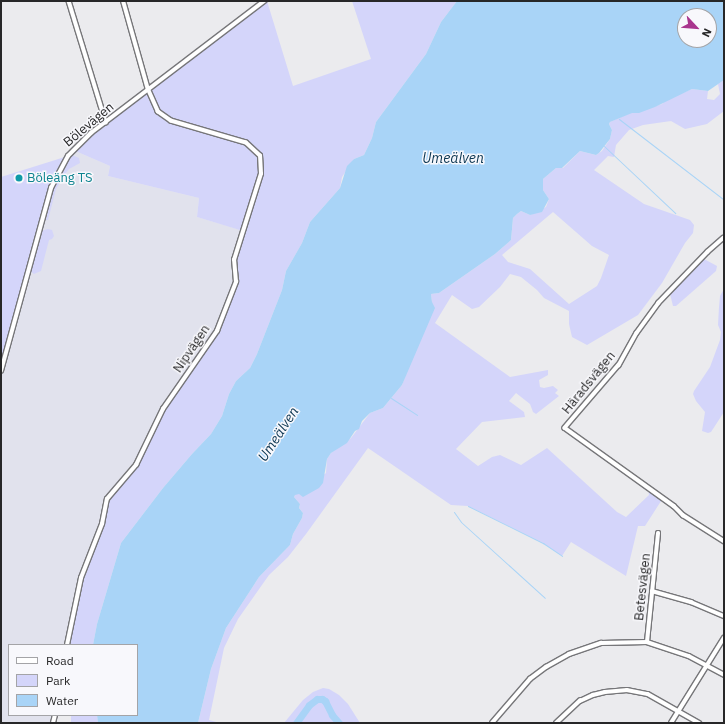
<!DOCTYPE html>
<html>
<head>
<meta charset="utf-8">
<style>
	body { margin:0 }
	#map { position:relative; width:725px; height:724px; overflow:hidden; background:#ebebee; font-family:"IBM Plex Sans",sans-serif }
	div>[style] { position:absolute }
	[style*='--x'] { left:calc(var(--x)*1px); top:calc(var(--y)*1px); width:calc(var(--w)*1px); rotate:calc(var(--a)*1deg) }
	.built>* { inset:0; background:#e1e2ed }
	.green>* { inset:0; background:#d4d5fa }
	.water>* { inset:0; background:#a9d4f7 }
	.stream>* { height:1px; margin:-0.5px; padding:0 0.5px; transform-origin:0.5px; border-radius:0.5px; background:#a9d4f7 }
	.river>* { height:7px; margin:-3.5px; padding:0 3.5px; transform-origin:3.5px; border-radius:3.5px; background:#a9d4f7 }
	.roads { filter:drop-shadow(1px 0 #767679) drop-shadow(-1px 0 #767679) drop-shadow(0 1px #767679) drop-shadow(0 -1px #767679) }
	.minor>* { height:3.5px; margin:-1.75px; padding:0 1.75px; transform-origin:1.75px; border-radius:1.75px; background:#fff }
	.dots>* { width:11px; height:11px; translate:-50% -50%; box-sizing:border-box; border:2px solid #f8f8fc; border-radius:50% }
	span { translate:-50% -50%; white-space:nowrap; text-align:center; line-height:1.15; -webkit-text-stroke:3px #f8f8fc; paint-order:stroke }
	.street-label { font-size:13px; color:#272728 }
	.culture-label { font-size:13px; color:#0d838f }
	.left { translate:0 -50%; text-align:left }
	.water-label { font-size:14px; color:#0b3652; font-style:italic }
	.frame { position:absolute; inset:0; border:2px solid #272728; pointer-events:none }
	.legend { position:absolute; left:8px; top:644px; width:130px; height:72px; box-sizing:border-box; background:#f8f8fc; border:1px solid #a4a4a7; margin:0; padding:5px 7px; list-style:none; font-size:12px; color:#272728 }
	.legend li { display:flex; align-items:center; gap:8px; height:20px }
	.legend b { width:20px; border:1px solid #a4a4a7 }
	.north { position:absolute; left:677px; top:8px; width:40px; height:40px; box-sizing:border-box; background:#f8f8fc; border:1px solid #a4a4a7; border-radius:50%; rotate:116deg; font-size:11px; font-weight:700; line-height:16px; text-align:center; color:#272728 }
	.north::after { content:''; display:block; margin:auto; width:14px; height:18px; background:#a9358e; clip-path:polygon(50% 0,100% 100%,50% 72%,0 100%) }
</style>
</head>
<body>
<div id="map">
	<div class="built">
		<i style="clip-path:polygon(73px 150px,110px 166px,108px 176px,199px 198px,197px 217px,244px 231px,236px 282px,217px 331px,146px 446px,102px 524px,67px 645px,9px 645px,9px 715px,55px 715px,53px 723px,1px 723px,1px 371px,51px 188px)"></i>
	</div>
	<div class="green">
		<i style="clip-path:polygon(264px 1px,267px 1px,293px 86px,371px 59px,352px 1px,457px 1px,441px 22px,426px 54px,376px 122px,372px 138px,364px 155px,354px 159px,342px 177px,340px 188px,310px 222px,302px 243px,286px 271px,282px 290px,257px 354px,250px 368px,236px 381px,229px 394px,222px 416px,211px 434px,192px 454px,163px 488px,121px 543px,97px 624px,93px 645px,67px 645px,81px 578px,95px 542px,107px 499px,136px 465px,163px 409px,217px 331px,236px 282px,234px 260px,243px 231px,197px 217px,199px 198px,108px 176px,110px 166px,73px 150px,91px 133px)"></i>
		<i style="clip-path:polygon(evenodd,724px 80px,724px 111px,707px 124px,685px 129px,671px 121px,643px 125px,629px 130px,616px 145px,614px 157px,608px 156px,594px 170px,644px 204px,690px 220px,694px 225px,693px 233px,685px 243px,662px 283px,638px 315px,587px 345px,572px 337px,569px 324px,569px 311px,544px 298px,537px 290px,521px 277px,510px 274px,500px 287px,479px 307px,472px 309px,452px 295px,435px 323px,510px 377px,548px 370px,548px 375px,539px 380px,540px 387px,544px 388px,553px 386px,558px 390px,555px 393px,559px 396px,536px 414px,533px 412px,530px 404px,516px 393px,509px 401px,524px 412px,525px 417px,482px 422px,456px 449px,478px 466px,492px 457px,500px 455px,521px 465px,547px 448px,617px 512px,626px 517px,649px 495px,648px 488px,663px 498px,645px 526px,638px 526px,626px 576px,571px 542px,562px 556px,543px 543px,468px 506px,451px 505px,368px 448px,306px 534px,288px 557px,269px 575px,238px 619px,224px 648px,209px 720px,220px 723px,198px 723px,211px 669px,226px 628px,259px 577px,290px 545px,293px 534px,302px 518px,303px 513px,299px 508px,300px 504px,294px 497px,295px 494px,299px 494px,326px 473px,327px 459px,331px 453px,351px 438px,370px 413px,383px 408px,402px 385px,432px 302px,431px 294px,439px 293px,495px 254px,511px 240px,513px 218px,517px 214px,521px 211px,530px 215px,546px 207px,549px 199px,543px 190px,543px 179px,556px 168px,563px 168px,580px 151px,596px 155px,602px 151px,610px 139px,612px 130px,609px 124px,610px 122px,632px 112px,635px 113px,662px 104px,666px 100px,692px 89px,708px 91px,707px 99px,714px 100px,720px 94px,718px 84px,724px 80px,553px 212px,592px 246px,609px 255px,601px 278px,597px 286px,569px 304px,530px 269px,508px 262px,502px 255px,553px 212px)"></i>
		<i style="clip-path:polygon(72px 155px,79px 158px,80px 163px,69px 169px,65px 174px,56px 189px,48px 220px,46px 220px,45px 215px,54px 187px)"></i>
		<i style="clip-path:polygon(68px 156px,51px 188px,1px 371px,1px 177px)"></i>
		<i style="clip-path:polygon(48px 229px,52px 230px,54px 236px,52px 239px,49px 240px,41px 271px,34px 274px,30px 271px,41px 231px)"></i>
		<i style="clip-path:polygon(704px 259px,717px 266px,716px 271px,676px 306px,673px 306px,670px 294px)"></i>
		<i style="clip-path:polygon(724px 289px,724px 412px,711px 432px,708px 433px,702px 431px,705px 412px,696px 401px,693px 394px,694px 391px,710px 367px,720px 340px,721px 332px,718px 325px,719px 307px,720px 296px)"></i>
		<i style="clip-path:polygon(323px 688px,329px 689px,339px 695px,348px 704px,360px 723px,284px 723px,303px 700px,313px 692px)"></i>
		<i style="clip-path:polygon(71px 715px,97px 715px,98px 723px,71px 723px)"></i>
	</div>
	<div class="water">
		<i style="clip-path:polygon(evenodd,457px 1px,724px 1px,724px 80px,708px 91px,692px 89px,655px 107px,639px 113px,632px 113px,610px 122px,609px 124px,612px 130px,610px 139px,599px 153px,596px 155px,580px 151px,562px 168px,556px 168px,543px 179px,543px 190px,549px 199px,542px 212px,530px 215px,521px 211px,517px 214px,513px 218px,511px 240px,495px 254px,439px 293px,431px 294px,432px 302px,435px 308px,402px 385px,383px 408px,370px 413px,362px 421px,359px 429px,355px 431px,347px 443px,331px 453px,327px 459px,323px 483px,319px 488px,303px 497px,299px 494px,295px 495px,294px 497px,300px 504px,299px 508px,303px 513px,302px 518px,293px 534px,290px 545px,259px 577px,226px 628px,211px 669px,198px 723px,98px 723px,97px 715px,137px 715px,137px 645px,93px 645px,97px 624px,121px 543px,163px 488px,192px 454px,211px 434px,222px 416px,229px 394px,236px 381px,250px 368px,257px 354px,282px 290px,286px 271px,302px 243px,310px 222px,340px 188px,347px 166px,354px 159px,364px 155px,372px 138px,376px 122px,426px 54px,441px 22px,457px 1px,685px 16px,709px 16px,709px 40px,685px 40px,685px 16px)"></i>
	</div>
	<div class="stream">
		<i style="--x:619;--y:119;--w:133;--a:37.6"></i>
		<i style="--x:604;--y:146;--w:98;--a:43.3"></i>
		<i style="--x:391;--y:398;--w:31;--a:33"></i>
		<i style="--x:468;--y:506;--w:84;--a:26.3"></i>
		<i style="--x:543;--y:543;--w:23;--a:34"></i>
		<i style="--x:454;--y:512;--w:12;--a:55"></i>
		<i style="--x:461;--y:522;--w:113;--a:42.1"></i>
	</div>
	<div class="river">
		<i style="--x:296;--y:723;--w:22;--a:-54"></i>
		<i style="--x:309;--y:705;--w:10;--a:-37"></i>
		<i style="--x:317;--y:699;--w:5;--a:0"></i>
		<i style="--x:322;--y:699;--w:4;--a:34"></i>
		<i style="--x:325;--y:701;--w:16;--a:63"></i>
		<i style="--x:332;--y:715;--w:11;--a:49"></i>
	</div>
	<div class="roads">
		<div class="minor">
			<i style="--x:69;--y:1;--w:127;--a:73"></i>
			<i style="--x:724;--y:238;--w:21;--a:139"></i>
			<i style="--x:708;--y:252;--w:71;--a:133.9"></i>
			<i style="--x:659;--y:303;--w:37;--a:126"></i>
			<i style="--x:637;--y:333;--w:37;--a:119"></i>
			<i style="--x:619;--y:365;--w:83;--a:130.6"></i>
			<i style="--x:565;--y:428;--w:134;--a:35.6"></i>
			<i style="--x:674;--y:506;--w:13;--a:45"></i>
			<i style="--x:683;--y:515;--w:49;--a:32.4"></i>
			<i style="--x:1;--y:371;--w:190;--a:-74.7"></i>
			<i style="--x:51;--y:188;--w:36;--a:-62"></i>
			<i style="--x:68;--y:156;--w:33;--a:-45"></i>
			<i style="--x:91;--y:133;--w:218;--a:-37.3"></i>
			<i style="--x:652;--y:591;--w:41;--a:15.8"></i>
			<i style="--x:691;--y:602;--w:36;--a:23"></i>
			<i style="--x:647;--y:642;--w:109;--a:-84.2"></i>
			<i style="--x:67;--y:645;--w:68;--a:-78.2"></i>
			<i style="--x:81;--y:578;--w:58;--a:-68.7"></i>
			<i style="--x:102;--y:524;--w:25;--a:-79"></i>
			<i style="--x:107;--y:499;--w:45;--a:-49.5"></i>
			<i style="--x:136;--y:465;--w:62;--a:-64.3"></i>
			<i style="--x:163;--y:409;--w:95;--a:-55.3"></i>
			<i style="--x:217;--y:331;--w:53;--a:-68.8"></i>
			<i style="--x:236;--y:282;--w:22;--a:-95"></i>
			<i style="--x:234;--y:260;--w:90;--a:-72.6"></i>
			<i style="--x:261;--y:174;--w:18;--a:-93"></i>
			<i style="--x:260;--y:156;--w:19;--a:-137"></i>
			<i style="--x:246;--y:143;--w:78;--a:-163.7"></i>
			<i style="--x:171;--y:121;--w:16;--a:-145"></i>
			<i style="--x:158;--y:112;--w:24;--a:-114"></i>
			<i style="--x:148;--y:90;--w:92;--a:-105.7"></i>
			<i style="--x:53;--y:723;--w:8;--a:-76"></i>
			<i style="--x:492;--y:723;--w:58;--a:-49.2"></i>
			<i style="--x:530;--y:679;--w:20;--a:-37"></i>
			<i style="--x:546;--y:667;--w:26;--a:-29"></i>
			<i style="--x:569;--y:654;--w:34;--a:-19"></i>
			<i style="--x:601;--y:643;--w:46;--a:-1.2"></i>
			<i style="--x:647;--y:642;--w:44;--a:18.4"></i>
			<i style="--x:689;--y:656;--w:40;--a:28"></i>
			<i style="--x:556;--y:723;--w:33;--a:-43"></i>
			<i style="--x:580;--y:701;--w:14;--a:-25"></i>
			<i style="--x:593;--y:695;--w:12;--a:-14"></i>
			<i style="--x:605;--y:692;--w:22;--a:-5"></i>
			<i style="--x:627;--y:690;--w:21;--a:11"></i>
			<i style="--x:648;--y:694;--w:59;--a:29.6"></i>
			<i style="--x:671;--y:723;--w:100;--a:-58.1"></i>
		</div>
	</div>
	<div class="dots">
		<i style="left:19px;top:178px;background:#0f9aa8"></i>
	</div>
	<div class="street-label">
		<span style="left:89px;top:125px;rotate:-40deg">Bölevägen</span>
		<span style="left:192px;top:349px;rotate:-56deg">Nipvägen</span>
		<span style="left:589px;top:383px;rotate:-51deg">Häradsvägen</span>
		<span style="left:643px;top:587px;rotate:-84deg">Betesvägen</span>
	</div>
	<div class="culture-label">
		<span class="left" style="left:27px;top:178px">Böleäng TS</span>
	</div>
	<div class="water-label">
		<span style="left:453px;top:158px">Umeälven</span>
		<span style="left:278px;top:434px;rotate:-57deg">Umeälven</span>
	</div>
	<div class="frame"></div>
	<ul class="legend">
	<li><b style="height:5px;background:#fff"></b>Road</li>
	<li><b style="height:11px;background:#d4d5fa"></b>Park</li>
	<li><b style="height:11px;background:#a9d4f7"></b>Water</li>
	</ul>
	<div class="north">N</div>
</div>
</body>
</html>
